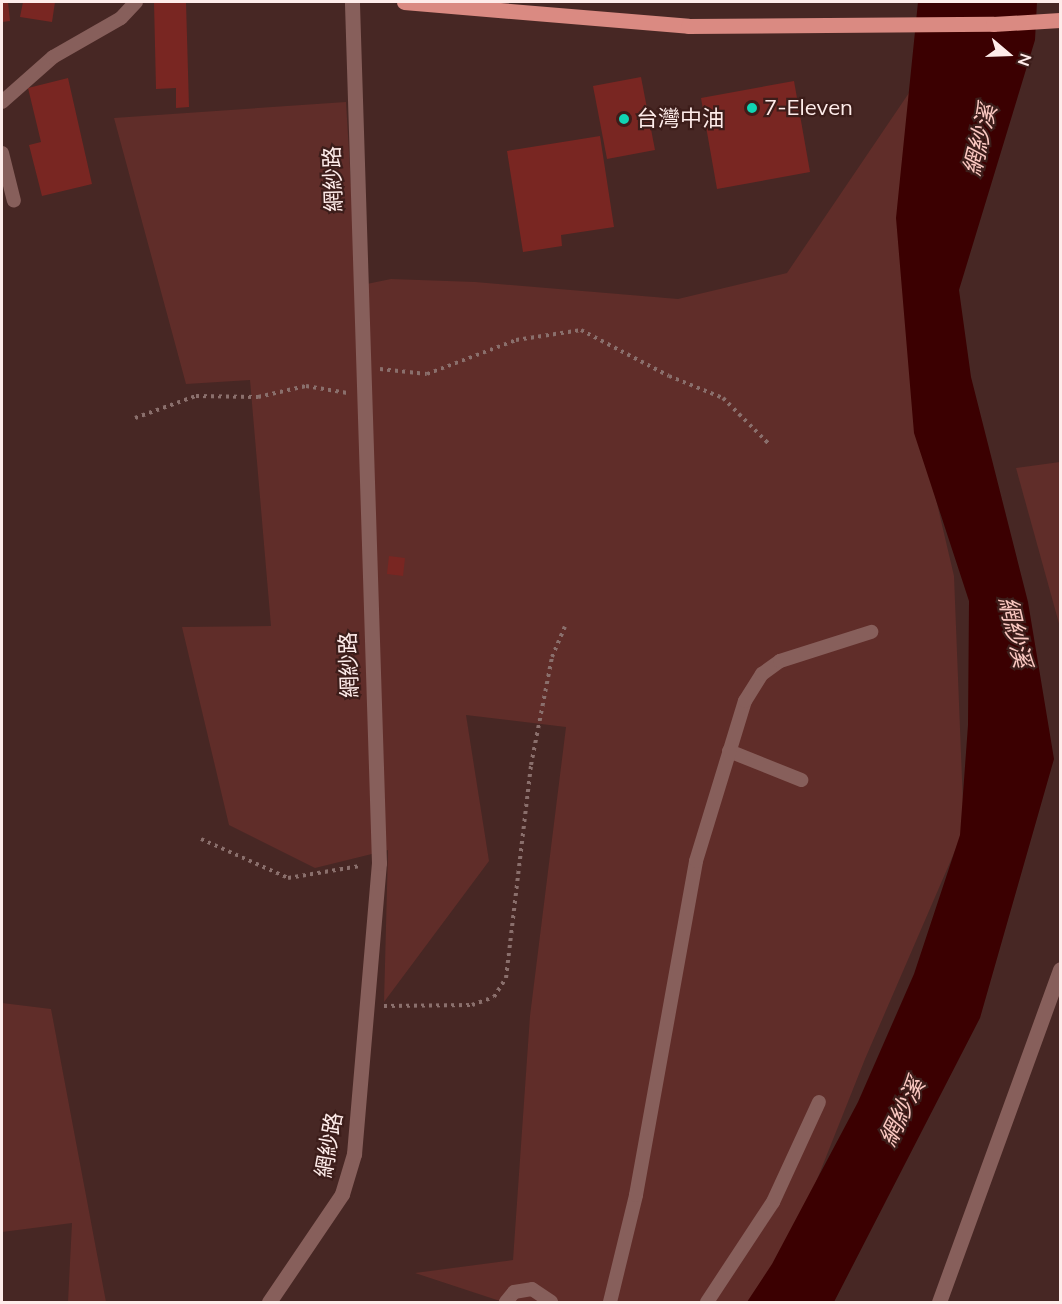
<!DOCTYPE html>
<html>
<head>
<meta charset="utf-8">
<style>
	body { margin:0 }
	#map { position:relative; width:1062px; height:1304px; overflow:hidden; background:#472724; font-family:Mulish,"Noto Sans TC",sans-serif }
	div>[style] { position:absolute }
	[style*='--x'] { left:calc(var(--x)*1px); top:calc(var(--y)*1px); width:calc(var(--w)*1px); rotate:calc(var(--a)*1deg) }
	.green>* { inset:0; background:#602d29 }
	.water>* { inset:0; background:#3b0001 }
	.building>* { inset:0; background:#792622 }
	.path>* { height:4px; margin-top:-2px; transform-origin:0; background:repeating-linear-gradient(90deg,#8a6f6c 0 3px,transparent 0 7.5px) }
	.lane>* { height:14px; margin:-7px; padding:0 7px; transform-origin:7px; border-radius:7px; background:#875f5b }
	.street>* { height:15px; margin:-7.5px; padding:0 7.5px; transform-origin:7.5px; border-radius:7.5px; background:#875f5b }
	.primary>* { height:15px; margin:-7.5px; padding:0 7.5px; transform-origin:7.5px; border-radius:7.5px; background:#da8a82 }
	.dots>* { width:16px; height:16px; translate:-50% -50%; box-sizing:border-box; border:3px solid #3c1d1a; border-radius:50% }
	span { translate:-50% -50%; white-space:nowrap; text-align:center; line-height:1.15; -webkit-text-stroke:4.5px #3c1d1a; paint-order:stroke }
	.poi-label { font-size:22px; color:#feecea }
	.left { translate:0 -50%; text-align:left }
	.street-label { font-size:22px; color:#feecea }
	.water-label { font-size:24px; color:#fcc9c2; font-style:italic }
	.frame { position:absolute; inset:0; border:3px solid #feecea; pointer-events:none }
	.north { position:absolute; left:978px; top:24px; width:60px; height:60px; -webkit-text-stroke:4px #3c1d1a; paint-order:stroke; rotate:109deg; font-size:16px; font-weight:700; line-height:24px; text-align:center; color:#feecea }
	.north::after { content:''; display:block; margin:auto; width:21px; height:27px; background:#feecea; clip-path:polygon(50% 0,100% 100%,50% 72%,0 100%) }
</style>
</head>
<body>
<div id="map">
	<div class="green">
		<i style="clip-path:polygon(936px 53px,924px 448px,954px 576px,964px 830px,865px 1059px,789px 1250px,757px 1302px,503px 1302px,415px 1273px,513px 1260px,530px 1016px,566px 727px,466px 715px,489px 861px,384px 1002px,388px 850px,315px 868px,229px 825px,182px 627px,271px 626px,250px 380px,186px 384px,114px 118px,346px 102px,357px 286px,391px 279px,475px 282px,678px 299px,787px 273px)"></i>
		<i style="clip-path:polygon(1060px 462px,1060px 627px,1016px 468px)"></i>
		<i style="clip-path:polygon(2px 1003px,51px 1009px,106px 1302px,68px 1302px,72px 1223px,2px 1232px)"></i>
	</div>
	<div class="water">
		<i style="clip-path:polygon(918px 2px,1037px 2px,1035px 40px,959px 290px,971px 377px,1028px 602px,1054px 759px,980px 1018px,834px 1302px,747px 1302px,772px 1264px,858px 1102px,914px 974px,960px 835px,968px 725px,969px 601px,914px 433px,896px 218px)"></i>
	</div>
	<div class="building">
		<i style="clip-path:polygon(2px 2px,8px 2px,10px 21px,2px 22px)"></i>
		<i style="clip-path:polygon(23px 2px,55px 2px,52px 22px,20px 17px)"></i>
		<i style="clip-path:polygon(154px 2px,186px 2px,189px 107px,176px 108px,176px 88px,156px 89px)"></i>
		<i style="clip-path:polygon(641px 77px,655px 150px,607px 159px,593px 86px)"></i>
		<i style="clip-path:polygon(68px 78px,92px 184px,42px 196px,29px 145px,41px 142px,28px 88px)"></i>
		<i style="clip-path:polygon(794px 81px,810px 172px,717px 189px,701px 98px)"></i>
		<i style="clip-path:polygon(600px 136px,614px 227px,561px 235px,562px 246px,523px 252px,507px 151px)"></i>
		<i style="clip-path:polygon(389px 556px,405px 558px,403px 576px,387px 574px)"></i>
	</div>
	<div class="path">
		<i style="--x:380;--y:369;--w:47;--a:6.1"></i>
		<i style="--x:427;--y:374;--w:95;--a:-20.9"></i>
		<i style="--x:516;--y:340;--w:66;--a:-8.7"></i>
		<i style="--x:581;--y:330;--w:99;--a:27.6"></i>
		<i style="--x:669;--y:376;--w:58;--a:22.2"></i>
		<i style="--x:723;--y:398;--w:65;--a:45"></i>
		<i style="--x:135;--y:418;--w:65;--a:-19.8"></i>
		<i style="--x:196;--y:396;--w:62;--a:0.9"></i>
		<i style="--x:258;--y:397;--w:49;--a:-12.9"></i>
		<i style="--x:306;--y:386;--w:42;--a:9.7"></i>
		<i style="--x:201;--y:839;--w:95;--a:24.1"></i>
		<i style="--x:288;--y:878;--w:73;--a:-9.5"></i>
		<i style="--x:384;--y:1006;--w:88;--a:-0.7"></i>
		<i style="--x:472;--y:1005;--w:23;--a:-20"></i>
		<i style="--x:494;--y:997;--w:22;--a:-58"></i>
		<i style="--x:506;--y:978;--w:214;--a:-83.3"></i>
		<i style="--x:531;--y:765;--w:110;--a:-79"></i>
		<i style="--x:552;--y:657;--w:33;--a:-67"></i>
	</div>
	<div class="lane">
		<i style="--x:2;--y:102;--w:68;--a:-41.4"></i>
		<i style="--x:53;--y:57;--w:78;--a:-29.8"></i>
		<i style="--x:121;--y:18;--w:22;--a:-47"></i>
		<i style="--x:2;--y:153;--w:49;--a:76"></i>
		<i style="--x:729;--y:751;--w:78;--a:21.9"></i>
		<i style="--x:506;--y:1302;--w:13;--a:-51"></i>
		<i style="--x:514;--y:1292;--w:18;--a:-9"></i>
		<i style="--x:532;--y:1289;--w:23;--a:34"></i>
		<i style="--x:610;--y:1302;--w:110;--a:-76.3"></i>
		<i style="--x:636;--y:1195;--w:339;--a:-79.8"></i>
		<i style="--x:696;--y:861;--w:167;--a:-73"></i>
		<i style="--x:745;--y:701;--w:32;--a:-58"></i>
		<i style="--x:762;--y:674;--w:22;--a:-36"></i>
		<i style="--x:780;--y:661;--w:96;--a:-17.7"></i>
		<i style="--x:707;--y:1302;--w:120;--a:-56.6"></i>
		<i style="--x:773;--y:1202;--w:110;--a:-65.3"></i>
	</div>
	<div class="street">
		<i style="--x:269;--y:1302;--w:130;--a:-55.9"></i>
		<i style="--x:342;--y:1194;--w:42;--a:-73.3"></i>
		<i style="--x:354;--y:1154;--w:292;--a:-85.1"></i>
		<i style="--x:379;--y:863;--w:861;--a:-91.8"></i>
		<i style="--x:939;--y:1302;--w:354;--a:-70"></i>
	</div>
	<div class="primary">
		<i style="--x:404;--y:2;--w:285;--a:4.8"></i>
		<i style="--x:688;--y:26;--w:305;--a:-0.4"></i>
		<i style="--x:993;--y:24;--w:67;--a:-3.4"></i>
	</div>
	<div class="dots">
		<i style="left:752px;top:108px;background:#10d5b4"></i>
		<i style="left:624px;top:119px;background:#10d5b4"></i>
	</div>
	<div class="poi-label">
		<span class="left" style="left:764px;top:108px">7-Eleven</span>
		<span class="left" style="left:636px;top:119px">台灣中油</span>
	</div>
	<div class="street-label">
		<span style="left:333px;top:179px;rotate:-92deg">網紗路</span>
		<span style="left:349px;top:665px;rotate:-92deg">網紗路</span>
		<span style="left:329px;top:1145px;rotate:-80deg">網紗路</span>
	</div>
	<div class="water-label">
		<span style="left:980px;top:140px;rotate:-76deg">網紗溪</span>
		<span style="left:1015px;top:632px;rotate:77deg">網紗溪</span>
		<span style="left:902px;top:1112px;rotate:-64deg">網紗溪</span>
	</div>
	<div class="frame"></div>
	<div class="north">N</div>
</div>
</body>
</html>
